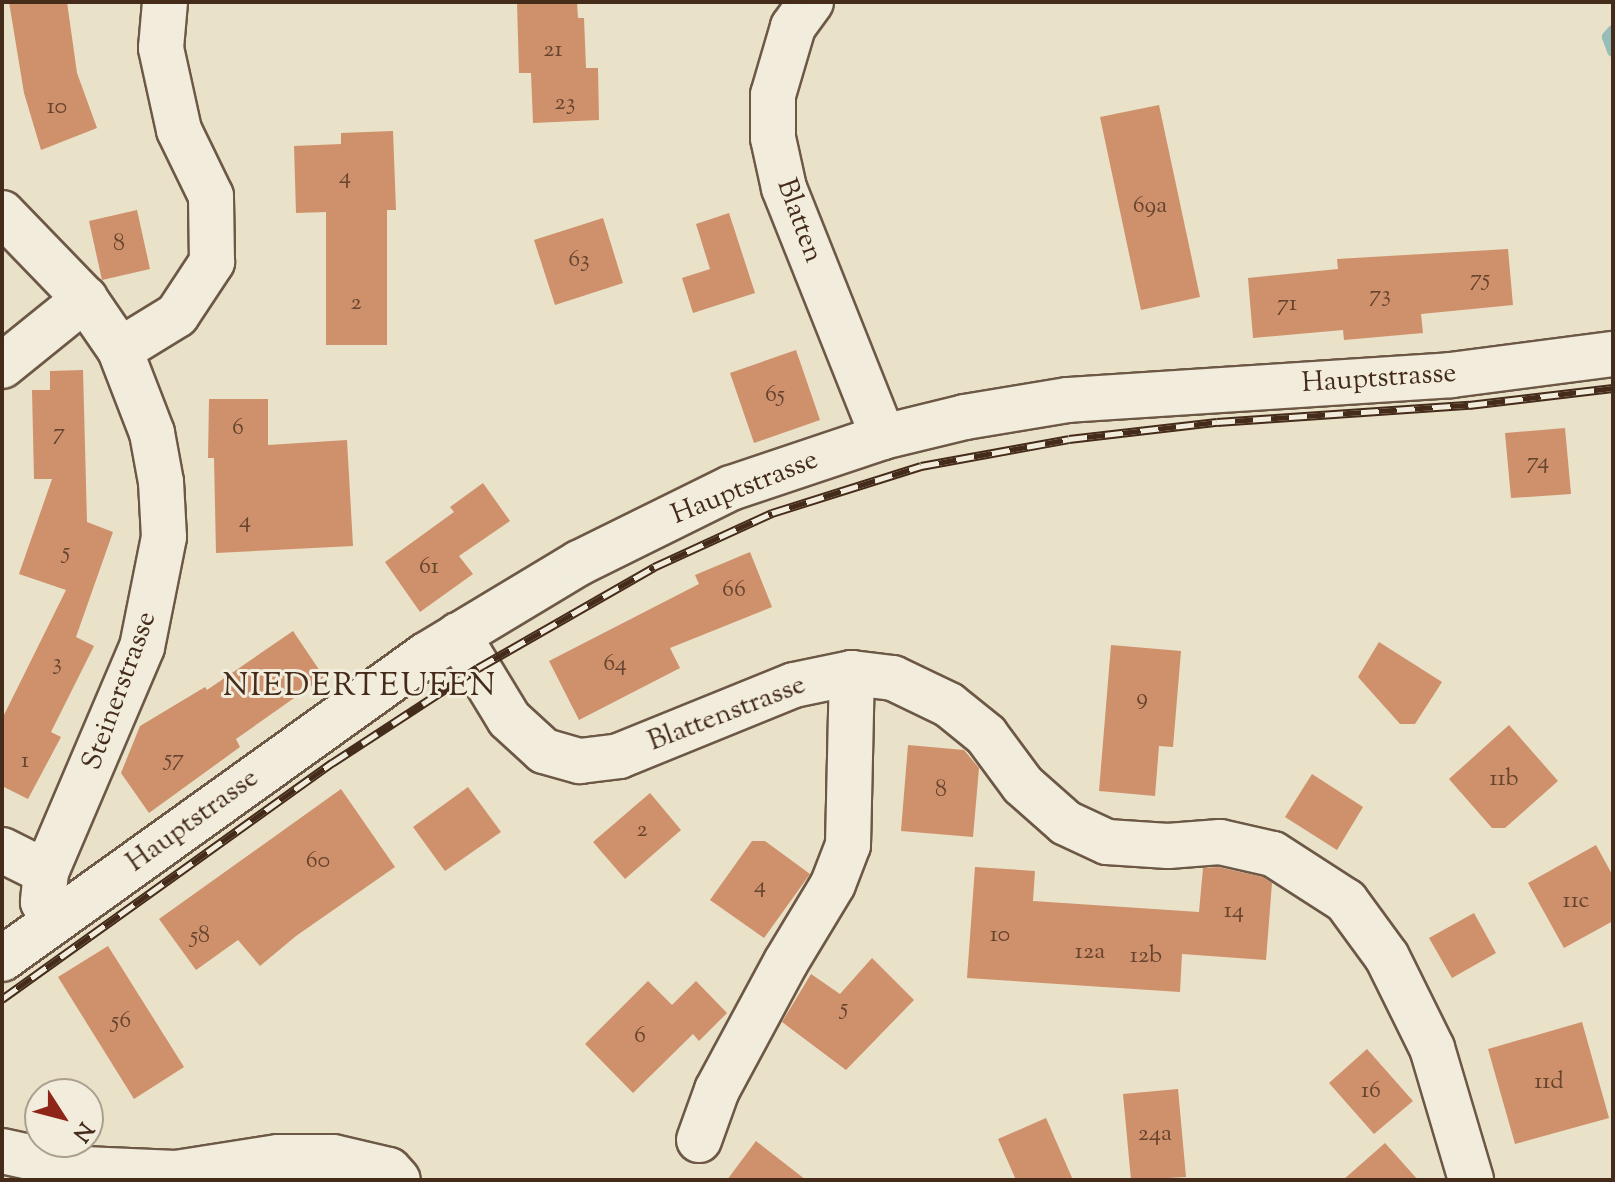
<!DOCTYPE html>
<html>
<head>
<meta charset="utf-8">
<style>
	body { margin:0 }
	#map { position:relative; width:1615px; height:1182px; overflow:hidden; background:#e9e1c8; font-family:"Sorts Mill Goudy",serif }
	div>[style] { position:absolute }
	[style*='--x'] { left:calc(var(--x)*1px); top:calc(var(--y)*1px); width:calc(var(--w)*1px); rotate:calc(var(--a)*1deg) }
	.stream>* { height:12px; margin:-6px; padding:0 6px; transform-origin:6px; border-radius:6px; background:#97bdb8 }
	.building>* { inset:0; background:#cf906c }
	.roads { filter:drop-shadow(2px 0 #6d5846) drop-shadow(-2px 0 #6d5846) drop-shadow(0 2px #6d5846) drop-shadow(0 -2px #6d5846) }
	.minor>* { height:44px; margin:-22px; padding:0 22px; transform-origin:22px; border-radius:22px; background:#f1ecdb }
	.rail>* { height:9px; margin-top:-4.5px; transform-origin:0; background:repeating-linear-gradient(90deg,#f1ecdb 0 18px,#442b1a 0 36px); box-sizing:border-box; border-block:2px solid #442b1a }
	span { translate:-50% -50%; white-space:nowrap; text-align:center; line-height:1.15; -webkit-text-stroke:6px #f1ecdb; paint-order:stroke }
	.number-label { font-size:24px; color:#67442e }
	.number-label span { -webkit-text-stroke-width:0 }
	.street-label { font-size:28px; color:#442b1a }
	.quarter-label { font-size:32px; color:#442b1a; letter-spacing:2px }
	.frame { position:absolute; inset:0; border:4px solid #442b1a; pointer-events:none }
	.north { position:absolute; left:24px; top:1078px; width:80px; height:80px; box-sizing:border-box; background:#f1ecdb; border:2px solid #ac9f8e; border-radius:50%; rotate:126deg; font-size:22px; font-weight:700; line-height:32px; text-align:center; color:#442b1a }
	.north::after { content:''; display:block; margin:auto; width:28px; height:36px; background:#8f2418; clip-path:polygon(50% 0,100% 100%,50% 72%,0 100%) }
</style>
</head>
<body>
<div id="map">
	<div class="stream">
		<i style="--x:1613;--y:31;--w:8;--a:130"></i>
		<i style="--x:1608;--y:37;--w:15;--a:70"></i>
	</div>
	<div class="building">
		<i style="clip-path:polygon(9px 2px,67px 2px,77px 73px,97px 128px,41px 150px,24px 93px)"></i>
		<i style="clip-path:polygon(517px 2px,577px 2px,578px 18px,584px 18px,586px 68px,598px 68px,599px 120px,533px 123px,531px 73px,519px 73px)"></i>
		<i style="clip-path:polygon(1159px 105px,1200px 297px,1141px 310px,1100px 117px)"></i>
		<i style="clip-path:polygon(393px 131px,396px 210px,387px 210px,387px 345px,326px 345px,326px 212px,296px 213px,294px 146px,341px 144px,341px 133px)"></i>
		<i style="clip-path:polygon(137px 210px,150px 269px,102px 280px,89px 221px)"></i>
		<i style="clip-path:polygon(729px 213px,755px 293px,693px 313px,682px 278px,710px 269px,696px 224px)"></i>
		<i style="clip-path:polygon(603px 218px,623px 283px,555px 305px,534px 240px)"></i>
		<i style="clip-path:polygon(1508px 249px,1513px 305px,1421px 314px,1423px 333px,1344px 340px,1343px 330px,1253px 338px,1248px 278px,1338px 269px,1337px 259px)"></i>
		<i style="clip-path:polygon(796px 350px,820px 420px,754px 443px,730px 373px)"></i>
		<i style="clip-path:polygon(83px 370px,87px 522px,113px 532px,76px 637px,94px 646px,51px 732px,61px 737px,28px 799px,2px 786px,2px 719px,66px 590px,19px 574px,52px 479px,34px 479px,32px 390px,50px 390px,50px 371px)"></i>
		<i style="clip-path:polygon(209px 399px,268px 399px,268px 445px,347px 440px,353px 546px,216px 553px,214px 458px,208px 458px)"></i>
		<i style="clip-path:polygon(1565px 428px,1571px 494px,1511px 498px,1505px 433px)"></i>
		<i style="clip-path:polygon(483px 483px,510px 521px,459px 556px,473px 574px,420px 612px,385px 562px,454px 512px,450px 507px)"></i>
		<i style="clip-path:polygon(750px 552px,772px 607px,670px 648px,680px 668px,579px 720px,549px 661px,699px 584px,695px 575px)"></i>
		<i style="clip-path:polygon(293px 631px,324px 677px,236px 739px,240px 747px,149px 813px,121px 773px,140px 726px,205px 687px,207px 690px)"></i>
		<i style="clip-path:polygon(1379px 642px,1442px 682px,1415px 724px,1400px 724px,1358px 677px)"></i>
		<i style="clip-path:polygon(1111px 645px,1181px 651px,1173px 747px,1159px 746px,1155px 796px,1099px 791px)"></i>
		<i style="clip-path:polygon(1509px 725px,1558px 781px,1505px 828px,1492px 828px,1449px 779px)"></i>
		<i style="clip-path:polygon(908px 745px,964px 750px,979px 768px,973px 837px,901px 831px)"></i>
		<i style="clip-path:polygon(1312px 774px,1363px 807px,1337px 850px,1285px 817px)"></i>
		<i style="clip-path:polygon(468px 787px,501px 832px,445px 871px,413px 827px)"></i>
		<i style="clip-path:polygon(341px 789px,395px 867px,296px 936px,260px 966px,238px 940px,196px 970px,159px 919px)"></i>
		<i style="clip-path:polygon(650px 793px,681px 830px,625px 879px,593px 842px)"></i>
		<i style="clip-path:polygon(752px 841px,765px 841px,810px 874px,764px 938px,710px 900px)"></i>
		<i style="clip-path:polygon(1596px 845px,1613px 876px,1613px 921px,1564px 948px,1528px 883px)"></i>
		<i style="clip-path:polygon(975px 867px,1035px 871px,1033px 901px,1199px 912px,1203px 868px,1218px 867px,1263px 877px,1272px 883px,1266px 960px,1182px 954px,1180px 992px,967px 978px)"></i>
		<i style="clip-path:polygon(1474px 913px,1496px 953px,1452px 978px,1429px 938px)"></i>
		<i style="clip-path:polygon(108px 946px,184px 1067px,134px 1099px,58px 977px)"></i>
		<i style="clip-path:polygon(872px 958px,914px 1000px,846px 1070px,782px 1022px,811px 974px,840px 994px)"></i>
		<i style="clip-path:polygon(648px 981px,672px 1005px,696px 981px,727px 1013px,699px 1041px,693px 1034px,633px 1093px,585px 1044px)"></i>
		<i style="clip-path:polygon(1582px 1022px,1609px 1118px,1515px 1144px,1488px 1049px)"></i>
		<i style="clip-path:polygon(1367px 1049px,1413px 1101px,1374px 1134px,1329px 1083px)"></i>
		<i style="clip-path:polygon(1178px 1089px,1186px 1177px,1131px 1180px,1123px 1094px)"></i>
		<i style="clip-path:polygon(1046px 1118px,1073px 1180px,1016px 1180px,998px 1139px)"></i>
		<i style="clip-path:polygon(756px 1141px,806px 1180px,727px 1180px)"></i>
		<i style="clip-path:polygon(1385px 1143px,1418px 1180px,1343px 1180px)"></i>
	</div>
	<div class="roads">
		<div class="minor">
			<i style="--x:811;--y:2;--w:31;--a:126"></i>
			<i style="--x:793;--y:27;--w:71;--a:106.4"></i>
			<i style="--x:773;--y:95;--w:43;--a:90"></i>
			<i style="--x:773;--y:138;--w:51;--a:77.6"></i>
			<i style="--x:784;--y:188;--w:268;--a:68.3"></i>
			<i style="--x:2;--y:213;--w:120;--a:46"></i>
			<i style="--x:85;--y:299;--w:62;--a:55.5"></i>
			<i style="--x:120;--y:350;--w:89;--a:68.9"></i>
			<i style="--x:152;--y:433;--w:50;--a:79.6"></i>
			<i style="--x:161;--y:482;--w:55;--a:86.9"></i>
			<i style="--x:164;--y:537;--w:112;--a:101.3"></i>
			<i style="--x:142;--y:647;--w:245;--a:113.1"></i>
			<i style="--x:46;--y:872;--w:30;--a:96"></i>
			<i style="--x:43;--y:902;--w:22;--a:54"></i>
			<i style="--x:120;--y:350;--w:67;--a:-31.6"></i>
			<i style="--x:177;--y:315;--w:64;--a:-56.6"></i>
			<i style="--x:212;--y:262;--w:66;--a:-90.9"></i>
			<i style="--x:211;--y:196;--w:73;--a:-115.9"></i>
			<i style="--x:179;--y:130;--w:84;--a:-102.4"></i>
			<i style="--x:161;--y:48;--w:46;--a:-85"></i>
			<i style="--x:2;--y:366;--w:107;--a:-38.9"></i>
			<i style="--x:458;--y:635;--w:98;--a:58.7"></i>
			<i style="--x:509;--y:719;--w:47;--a:42.4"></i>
			<i style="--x:544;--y:751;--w:37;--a:16"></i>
			<i style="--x:580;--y:761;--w:39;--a:-7"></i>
			<i style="--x:619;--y:756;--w:189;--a:-22.1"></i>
			<i style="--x:794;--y:685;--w:59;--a:-11.7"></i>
			<i style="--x:852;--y:673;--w:41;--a:7"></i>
			<i style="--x:893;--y:678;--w:62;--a:25.7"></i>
			<i style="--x:949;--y:705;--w:48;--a:39"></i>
			<i style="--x:986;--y:735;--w:62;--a:53.5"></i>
			<i style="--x:1023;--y:785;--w:57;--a:41.5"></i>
			<i style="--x:1066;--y:823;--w:45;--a:24.9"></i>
			<i style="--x:1107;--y:842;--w:61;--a:3.8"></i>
			<i style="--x:1168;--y:846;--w:52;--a:-4.4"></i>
			<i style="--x:1220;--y:842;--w:54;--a:12.8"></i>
			<i style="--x:1273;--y:854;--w:87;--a:32.8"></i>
			<i style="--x:1346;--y:901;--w:69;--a:53.8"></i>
			<i style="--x:1387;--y:957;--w:102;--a:63.7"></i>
			<i style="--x:1432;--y:1048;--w:138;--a:73.5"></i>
			<i style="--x:2;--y:850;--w:49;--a:26.6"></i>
			<i style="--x:2;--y:959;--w:522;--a:-35.64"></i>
			<i style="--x:426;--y:655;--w:179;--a:-31"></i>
			<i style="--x:579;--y:563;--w:169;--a:-26.3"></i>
			<i style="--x:731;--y:488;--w:160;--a:-18.5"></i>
			<i style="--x:883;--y:437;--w:84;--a:-13.7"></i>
			<i style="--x:965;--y:417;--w:104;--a:-9.4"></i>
			<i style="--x:1068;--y:400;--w:384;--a:-3.7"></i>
			<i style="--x:1451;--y:375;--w:163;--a:-7.4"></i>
			<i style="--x:699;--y:1140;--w:53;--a:-70.2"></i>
			<i style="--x:717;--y:1090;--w:145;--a:-61.7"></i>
			<i style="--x:786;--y:962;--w:91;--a:-58.9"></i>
			<i style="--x:833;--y:884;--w:42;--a:-69"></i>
			<i style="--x:848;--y:845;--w:172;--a:-88.7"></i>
			<i style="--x:2;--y:1151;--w:84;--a:12.4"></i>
			<i style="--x:84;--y:1169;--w:92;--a:2.5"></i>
			<i style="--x:176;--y:1173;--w:103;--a:-8.9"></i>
			<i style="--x:278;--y:1157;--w:55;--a:0"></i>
			<i style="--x:333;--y:1157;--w:57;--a:13.1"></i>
			<i style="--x:389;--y:1170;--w:13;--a:48"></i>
		</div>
	</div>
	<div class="rail">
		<i style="--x:2;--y:999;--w:406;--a:-35.6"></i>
		<i style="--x:332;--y:763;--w:174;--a:-33.1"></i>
		<i style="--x:478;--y:668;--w:203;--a:-29.8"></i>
		<i style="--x:654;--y:567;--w:130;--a:-24.6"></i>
		<i style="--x:772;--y:513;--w:156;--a:-17.5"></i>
		<i style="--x:921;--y:466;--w:150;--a:-10.3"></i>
		<i style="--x:1069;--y:439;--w:149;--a:-6.6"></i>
		<i style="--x:1217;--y:422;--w:253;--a:-3.9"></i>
		<i style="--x:1469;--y:405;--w:145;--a:-6.7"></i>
	</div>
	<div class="number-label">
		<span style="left:553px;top:51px">21</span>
		<span style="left:565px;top:104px">23</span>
		<span style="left:57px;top:108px">10</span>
		<span style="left:345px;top:178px">4</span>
		<span style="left:1150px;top:207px">69a</span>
		<span style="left:119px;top:245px">8</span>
		<span style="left:579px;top:261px">63</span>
		<span style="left:1480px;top:280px">75</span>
		<span style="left:1380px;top:296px">73</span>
		<span style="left:356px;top:304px">2</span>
		<span style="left:1287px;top:305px">71</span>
		<span style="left:775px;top:396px">65</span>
		<span style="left:238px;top:429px">6</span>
		<span style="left:59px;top:434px">7</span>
		<span style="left:1538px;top:463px">74</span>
		<span style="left:245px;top:522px">4</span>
		<span style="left:66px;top:553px">5</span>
		<span style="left:429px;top:568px">61</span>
		<span style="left:734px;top:591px">66</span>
		<span style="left:57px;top:664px">3</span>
		<span style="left:615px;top:665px">64</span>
		<span style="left:1142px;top:699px">9</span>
		<span style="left:174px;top:760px">57</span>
		<span style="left:25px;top:762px">1</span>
		<span style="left:1504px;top:780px">11b</span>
		<span style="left:941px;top:791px">8</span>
		<span style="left:642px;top:831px">2</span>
		<span style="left:318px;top:862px">60</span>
		<span style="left:760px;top:887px">4</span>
		<span style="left:1576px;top:902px">11c</span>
		<span style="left:1234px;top:912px">14</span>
		<span style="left:1000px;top:936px">10</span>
		<span style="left:200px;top:937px">58</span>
		<span style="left:1090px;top:953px">12a</span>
		<span style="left:1146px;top:957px">12b</span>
		<span style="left:844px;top:1009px">5</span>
		<span style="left:121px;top:1022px">56</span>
		<span style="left:640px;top:1037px">6</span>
		<span style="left:1549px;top:1083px">11d</span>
		<span style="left:1371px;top:1092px">16</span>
		<span style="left:1155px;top:1135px">24a</span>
	</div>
	<div class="street-label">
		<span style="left:799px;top:221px;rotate:70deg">Blatten</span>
		<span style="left:1379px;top:379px;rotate:-4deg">Hauptstrasse</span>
		<span style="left:745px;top:488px;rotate:-22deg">Hauptstrasse</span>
		<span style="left:120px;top:691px;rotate:-70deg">Steinerstrasse</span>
		<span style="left:727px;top:714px;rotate:-21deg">Blattenstrasse</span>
		<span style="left:193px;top:821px;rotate:-36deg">Hauptstrasse</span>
	</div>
	<div class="quarter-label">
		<span style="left:360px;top:687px">NIEDERTEUFEN</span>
	</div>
	<div class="frame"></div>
	<div class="north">N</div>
</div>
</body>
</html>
